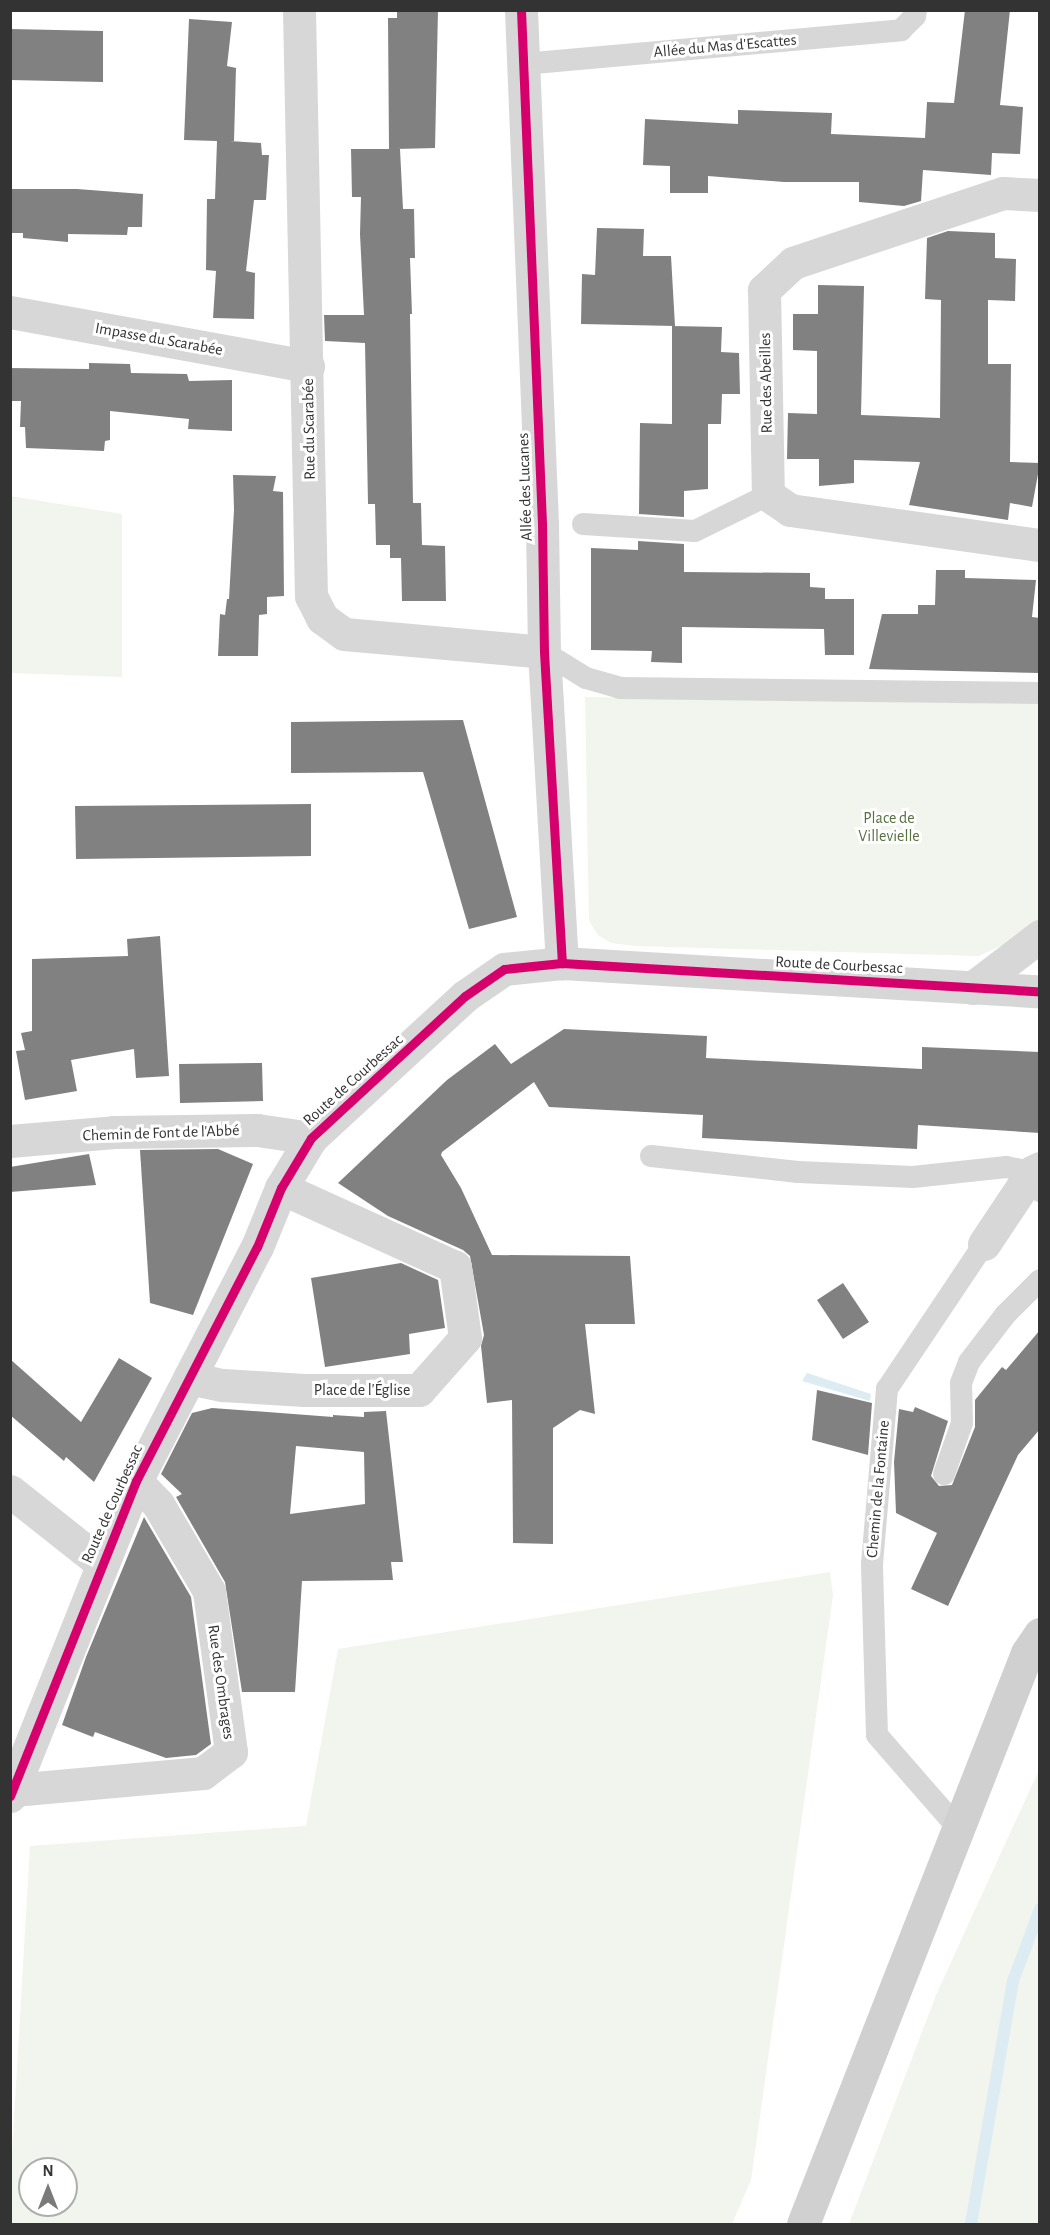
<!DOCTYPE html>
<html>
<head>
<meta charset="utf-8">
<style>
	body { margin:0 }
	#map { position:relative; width:1050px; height:2235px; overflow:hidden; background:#fff; font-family:"Alegreya Sans",sans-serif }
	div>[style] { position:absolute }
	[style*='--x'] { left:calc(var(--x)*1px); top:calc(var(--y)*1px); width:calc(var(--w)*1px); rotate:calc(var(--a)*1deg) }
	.green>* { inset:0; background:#f1f5ed }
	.water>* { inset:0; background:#ddebf3 }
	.stream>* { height:12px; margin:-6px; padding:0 6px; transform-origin:6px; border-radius:6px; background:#ddebf3 }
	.building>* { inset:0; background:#818181 }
	.lane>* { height:22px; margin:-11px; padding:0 11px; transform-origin:11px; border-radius:11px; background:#d7d7d7 }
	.street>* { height:33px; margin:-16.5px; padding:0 16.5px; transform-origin:16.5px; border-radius:16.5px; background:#d7d7d7 }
	.secondary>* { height:33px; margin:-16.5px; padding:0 16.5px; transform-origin:16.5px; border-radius:16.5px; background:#d0d0d0 }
	.cycleway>* { height:9px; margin:-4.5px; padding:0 4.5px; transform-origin:4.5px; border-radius:4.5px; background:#d6006c }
	span { translate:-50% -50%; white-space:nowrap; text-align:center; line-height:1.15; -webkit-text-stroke:6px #fff; paint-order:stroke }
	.street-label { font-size:16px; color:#333 }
	.park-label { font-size:16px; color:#56703f }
	.frame { position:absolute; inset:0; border:12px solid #333; pointer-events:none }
	.north { position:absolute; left:18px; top:2157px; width:60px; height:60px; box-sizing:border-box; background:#fff; border:2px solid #adadad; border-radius:50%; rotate:0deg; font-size:16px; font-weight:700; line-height:24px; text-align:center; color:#333 }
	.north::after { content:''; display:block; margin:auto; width:21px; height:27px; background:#7a7a7a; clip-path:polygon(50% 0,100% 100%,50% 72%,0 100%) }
</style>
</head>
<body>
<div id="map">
	<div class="green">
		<i style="clip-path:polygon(10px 496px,122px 514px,122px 677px,11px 673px)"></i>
		<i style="clip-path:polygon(585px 697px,1039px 704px,1039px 924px,1019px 937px,979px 956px,635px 946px,611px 943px,598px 935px,589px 921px)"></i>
		<i style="clip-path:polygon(evenodd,830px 1572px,833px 1595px,751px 2180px,732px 2224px,11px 2224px,11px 2171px,30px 1846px,306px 1826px,338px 1649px,830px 1572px,30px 2169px,66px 2169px,66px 2205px,30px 2205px,30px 2169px)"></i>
		<i style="clip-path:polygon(1039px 1770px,1039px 2224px,849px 2224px,936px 1995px)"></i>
	</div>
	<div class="water">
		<i style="clip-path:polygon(807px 1373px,871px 1394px,870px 1401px,802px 1381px)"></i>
	</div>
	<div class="stream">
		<i style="--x:971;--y:2224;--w:247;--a:-80.2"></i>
		<i style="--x:1013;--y:1981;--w:77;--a:-69.4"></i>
	</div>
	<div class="building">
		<i style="clip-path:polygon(397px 10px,438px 10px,435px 148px,396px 149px,400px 149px,403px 209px,414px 209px,415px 258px,410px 258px,412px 314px,410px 314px,413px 503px,421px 503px,422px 545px,445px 546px,446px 601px,402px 601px,401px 558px,390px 558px,390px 545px,376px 545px,375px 504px,368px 504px,365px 343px,325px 341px,324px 315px,364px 315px,360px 234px,361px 197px,352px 197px,351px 149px,389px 149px,388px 18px,397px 18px)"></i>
		<i style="clip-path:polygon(965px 10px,1010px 10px,1000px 105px,1023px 107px,1020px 154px,992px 153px,991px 175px,923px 170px,921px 201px,904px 206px,859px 202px,859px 182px,784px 182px,708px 176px,708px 193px,670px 193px,670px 166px,643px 165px,645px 119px,738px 124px,738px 110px,832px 113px,831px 134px,925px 138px,927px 102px,954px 103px)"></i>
		<i style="clip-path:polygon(189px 19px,232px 22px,227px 66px,236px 68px,234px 141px,230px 141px,261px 143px,262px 155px,269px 155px,266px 200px,254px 200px,246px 271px,255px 273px,254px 319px,213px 318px,216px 271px,206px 270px,207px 199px,215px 199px,217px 141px,184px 140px)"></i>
		<i style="clip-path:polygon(10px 29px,103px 31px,103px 82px,10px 80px)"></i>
		<i style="clip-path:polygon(10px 189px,77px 189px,143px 194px,142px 227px,128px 227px,127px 235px,68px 234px,68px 242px,23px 238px,23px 233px,10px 233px)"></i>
		<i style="clip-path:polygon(597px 228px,644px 229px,643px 256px,671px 256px,675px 326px,581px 324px,582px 274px,595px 275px)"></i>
		<i style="clip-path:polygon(948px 231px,995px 233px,995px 258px,1016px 259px,1015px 301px,988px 300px,988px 364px,1011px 364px,1010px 462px,1040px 463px,1032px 507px,1010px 503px,1008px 520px,909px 505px,920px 462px,854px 460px,854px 483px,819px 486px,819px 459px,787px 459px,788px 413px,817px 414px,817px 351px,793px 350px,793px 314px,818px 314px,818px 285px,864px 286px,861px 415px,940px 418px,941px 300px,925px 299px,927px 238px)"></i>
		<i style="clip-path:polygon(672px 326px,722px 327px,721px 352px,739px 353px,740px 394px,722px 394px,721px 424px,708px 424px,708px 489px,684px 491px,684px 517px,639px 514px,640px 423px,672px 424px)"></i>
		<i style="clip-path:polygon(89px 363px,130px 364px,131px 373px,187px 374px,189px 381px,232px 380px,232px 431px,188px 429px,189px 419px,110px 411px,110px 440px,105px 441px,104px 451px,26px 448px,25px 427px,20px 427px,21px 401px,10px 401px,10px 368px,89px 369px)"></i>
		<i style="clip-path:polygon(233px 475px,276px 476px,273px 491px,283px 492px,284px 596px,267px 597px,267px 614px,259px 615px,258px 656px,218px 656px,220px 614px,225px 615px,227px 599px,229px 599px,234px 510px)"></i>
		<i style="clip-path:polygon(638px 541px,684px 544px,684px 572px,810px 573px,810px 587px,825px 588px,825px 599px,854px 599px,854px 655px,825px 655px,824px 629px,682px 627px,682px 663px,651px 662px,652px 651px,591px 650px,591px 548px,638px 550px)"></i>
		<i style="clip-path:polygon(936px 570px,965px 570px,965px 578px,1036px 580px,1032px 617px,1040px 618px,1040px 673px,869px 669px,882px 614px,918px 614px,918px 605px,935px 605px)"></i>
		<i style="clip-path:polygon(463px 720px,517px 917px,469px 929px,423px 772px,291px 773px,291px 722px)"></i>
		<i style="clip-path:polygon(311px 804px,311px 856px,76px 859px,75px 806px)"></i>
		<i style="clip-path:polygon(160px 936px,169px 1076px,136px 1078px,134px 1049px,71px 1060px,77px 1091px,25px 1100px,16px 1051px,25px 1050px,21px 1033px,32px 1031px,32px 959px,128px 956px,127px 939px)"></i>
		<i style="clip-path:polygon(564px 1029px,707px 1036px,706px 1058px,922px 1069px,922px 1047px,1040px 1052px,1040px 1133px,918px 1125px,917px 1149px,702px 1138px,703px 1115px,549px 1107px,534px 1082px,442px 1152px,441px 1155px,461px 1188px,492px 1255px,630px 1256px,635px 1324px,585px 1324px,595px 1414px,580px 1410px,553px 1428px,553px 1544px,513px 1543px,512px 1400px,487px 1403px,481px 1346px,484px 1335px,470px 1256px,463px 1250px,388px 1216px,338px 1183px,447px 1080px,495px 1044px,511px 1064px)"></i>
		<i style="clip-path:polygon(262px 1063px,263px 1101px,180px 1103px,179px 1064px)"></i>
		<i style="clip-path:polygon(218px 1149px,253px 1164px,193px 1315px,150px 1303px,140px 1150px)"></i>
		<i style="clip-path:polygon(89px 1154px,96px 1185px,10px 1192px,10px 1167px)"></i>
		<i style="clip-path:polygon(401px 1263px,438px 1280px,445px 1328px,409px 1334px,410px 1354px,325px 1367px,311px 1278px)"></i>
		<i style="clip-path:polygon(843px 1283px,869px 1322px,843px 1339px,817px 1300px)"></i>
		<i style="clip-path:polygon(1040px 1330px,1040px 1429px,1018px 1455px,948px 1606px,911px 1589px,937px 1533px,896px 1513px,894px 1462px,899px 1409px,913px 1412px,915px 1407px,948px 1421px,931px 1476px,939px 1486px,952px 1485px,975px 1427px,975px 1400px,1002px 1367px,1006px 1370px)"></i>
		<i style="clip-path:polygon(119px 1358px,152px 1378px,94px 1482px,66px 1457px,64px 1461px,10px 1415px,10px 1359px,81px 1422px)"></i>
		<i style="clip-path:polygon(817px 1390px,872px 1403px,868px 1455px,812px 1440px)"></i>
		<i style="clip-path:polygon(evenodd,212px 1408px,333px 1417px,333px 1415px,364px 1417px,364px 1412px,386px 1411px,403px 1562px,391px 1562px,393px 1580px,302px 1581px,295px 1692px,242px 1692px,225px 1582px,176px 1497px,182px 1494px,161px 1474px,192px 1413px,212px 1408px,296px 1446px,364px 1452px,365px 1504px,290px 1514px,296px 1446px)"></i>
		<i style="clip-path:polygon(144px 1517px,191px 1597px,211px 1744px,196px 1755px,166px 1758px,95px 1732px,93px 1737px,62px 1725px,86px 1657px)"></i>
	</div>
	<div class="lane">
		<i style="--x:523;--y:64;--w:380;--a:-5.1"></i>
		<i style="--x:901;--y:30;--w:20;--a:-45"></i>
		<i style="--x:915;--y:16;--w:6;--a:-81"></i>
		<i style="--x:583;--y:524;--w:112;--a:3.6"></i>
		<i style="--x:695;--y:531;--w:81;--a:-26.3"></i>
		<i style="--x:544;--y:652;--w:49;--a:31.8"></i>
		<i style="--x:586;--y:678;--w:35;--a:16"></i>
		<i style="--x:620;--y:688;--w:419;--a:0.7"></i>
		<i style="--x:651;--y:1156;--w:148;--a:6.2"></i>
		<i style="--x:798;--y:1172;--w:115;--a:2.5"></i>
		<i style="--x:913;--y:1177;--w:94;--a:-6.1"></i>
		<i style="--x:1006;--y:1167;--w:26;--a:11"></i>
		<i style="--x:1032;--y:1172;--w:21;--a:67"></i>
		<i style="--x:944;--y:1474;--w:54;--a:-70.6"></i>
		<i style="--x:962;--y:1423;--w:40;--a:-91.4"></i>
		<i style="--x:961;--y:1383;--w:22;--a:-69"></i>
		<i style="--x:969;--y:1362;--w:59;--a:-52.5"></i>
		<i style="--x:1005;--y:1315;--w:49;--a:-45"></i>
		<i style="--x:958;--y:1828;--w:123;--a:-131.1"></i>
		<i style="--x:877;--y:1735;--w:171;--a:-91.7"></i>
		<i style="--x:872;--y:1564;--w:176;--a:-85.1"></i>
		<i style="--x:887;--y:1389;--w:174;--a:-56.2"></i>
	</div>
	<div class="street">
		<i style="--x:299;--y:10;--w:586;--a:88.83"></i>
		<i style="--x:311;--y:596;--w:25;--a:63"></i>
		<i style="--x:322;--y:618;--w:27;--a:36"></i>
		<i style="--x:344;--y:634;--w:201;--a:5.1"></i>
		<i style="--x:521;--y:10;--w:515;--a:87.66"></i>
		<i style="--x:542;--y:525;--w:127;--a:89.1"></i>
		<i style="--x:544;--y:652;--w:312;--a:86.7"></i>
		<i style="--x:1040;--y:195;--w:37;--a:-177"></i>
		<i style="--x:1003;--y:193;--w:221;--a:161.6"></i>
		<i style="--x:793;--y:263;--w:40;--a:137"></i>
		<i style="--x:764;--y:290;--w:205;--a:88.9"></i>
		<i style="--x:768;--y:495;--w:27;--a:34"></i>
		<i style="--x:790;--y:510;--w:252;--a:8"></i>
		<i style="--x:10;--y:312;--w:303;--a:10.3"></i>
		<i style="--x:972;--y:988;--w:86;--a:-37.4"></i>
		<i style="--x:10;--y:1141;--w:104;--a:-4.9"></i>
		<i style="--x:114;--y:1132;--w:143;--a:-0.8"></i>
		<i style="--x:257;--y:1130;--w:55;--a:8.4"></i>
		<i style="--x:984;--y:1244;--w:87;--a:-56.3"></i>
		<i style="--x:1032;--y:1172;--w:9;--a:-27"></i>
		<i style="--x:189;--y:1378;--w:35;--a:12"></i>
		<i style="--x:223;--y:1385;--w:81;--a:3.5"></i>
		<i style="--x:304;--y:1390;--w:115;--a:0"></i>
		<i style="--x:419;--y:1390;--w:69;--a:-48.5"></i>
		<i style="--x:465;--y:1338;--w:72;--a:-98"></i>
		<i style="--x:455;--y:1267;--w:191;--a:-155.6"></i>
		<i style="--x:10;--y:1491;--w:117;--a:38.4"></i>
		<i style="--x:13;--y:1790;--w:191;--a:-5.1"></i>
		<i style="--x:203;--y:1773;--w:35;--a:-37"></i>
		<i style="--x:231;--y:1752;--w:162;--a:-97.8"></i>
		<i style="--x:209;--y:1591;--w:101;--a:-120.4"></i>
		<i style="--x:158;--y:1504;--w:32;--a:-134"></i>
		<i style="--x:10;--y:1796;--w:339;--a:-68.2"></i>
		<i style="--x:136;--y:1481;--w:263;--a:-62.7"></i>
		<i style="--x:257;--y:1247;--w:64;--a:-67.9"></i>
		<i style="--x:281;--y:1188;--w:58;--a:-59"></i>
		<i style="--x:311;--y:1138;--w:209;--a:-42.7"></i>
		<i style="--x:465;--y:996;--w:47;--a:-34.7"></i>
		<i style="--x:504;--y:969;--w:58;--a:-5.9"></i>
		<i style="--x:562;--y:963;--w:479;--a:3.4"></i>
	</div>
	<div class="secondary">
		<i style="--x:803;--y:2224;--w:613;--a:-68.58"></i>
		<i style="--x:1027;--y:1653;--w:23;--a:-56"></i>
	</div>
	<div class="cycleway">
		<i style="--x:521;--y:10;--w:515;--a:87.66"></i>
		<i style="--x:542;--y:525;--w:127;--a:89.1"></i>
		<i style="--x:544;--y:652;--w:312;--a:86.7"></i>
		<i style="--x:10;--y:1796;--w:339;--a:-68.2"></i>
		<i style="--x:136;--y:1481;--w:263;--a:-62.7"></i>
		<i style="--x:257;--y:1247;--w:64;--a:-67.9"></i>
		<i style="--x:281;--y:1188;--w:58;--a:-59"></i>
		<i style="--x:311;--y:1138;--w:209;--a:-42.7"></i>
		<i style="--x:465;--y:996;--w:47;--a:-34.7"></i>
		<i style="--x:504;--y:969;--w:58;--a:-5.9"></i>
		<i style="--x:562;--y:963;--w:479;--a:3.4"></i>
	</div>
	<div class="street-label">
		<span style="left:725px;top:46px;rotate:-5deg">Allée du Mas d'Escattes</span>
		<span style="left:159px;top:339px;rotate:10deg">Impasse du Scarabée</span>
		<span style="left:766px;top:383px;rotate:-91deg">Rue des Abeilles</span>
		<span style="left:309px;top:429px;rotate:-91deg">Rue du Scarabée</span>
		<span style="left:525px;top:487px;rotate:-92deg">Allée des Lucanes</span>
		<span style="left:839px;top:965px;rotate:3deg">Route de Courbessac</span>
		<span style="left:353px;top:1080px;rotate:-42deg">Route de Courbessac</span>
		<span style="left:161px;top:1133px;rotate:-2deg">Chemin de Font de l'Abbé</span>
		<span style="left:362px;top:1390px">Place de l'Église</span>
		<span style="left:878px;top:1489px;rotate:-85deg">Chemin de la Fontaine</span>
		<span style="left:112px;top:1504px;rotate:-66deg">Route de Courbessac</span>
		<span style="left:221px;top:1682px;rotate:82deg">Rue des Ombrages</span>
	</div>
	<div class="park-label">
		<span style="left:889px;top:827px">Place de<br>Villevielle</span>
	</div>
	<div class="frame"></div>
	<div class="north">N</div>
</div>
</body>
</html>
